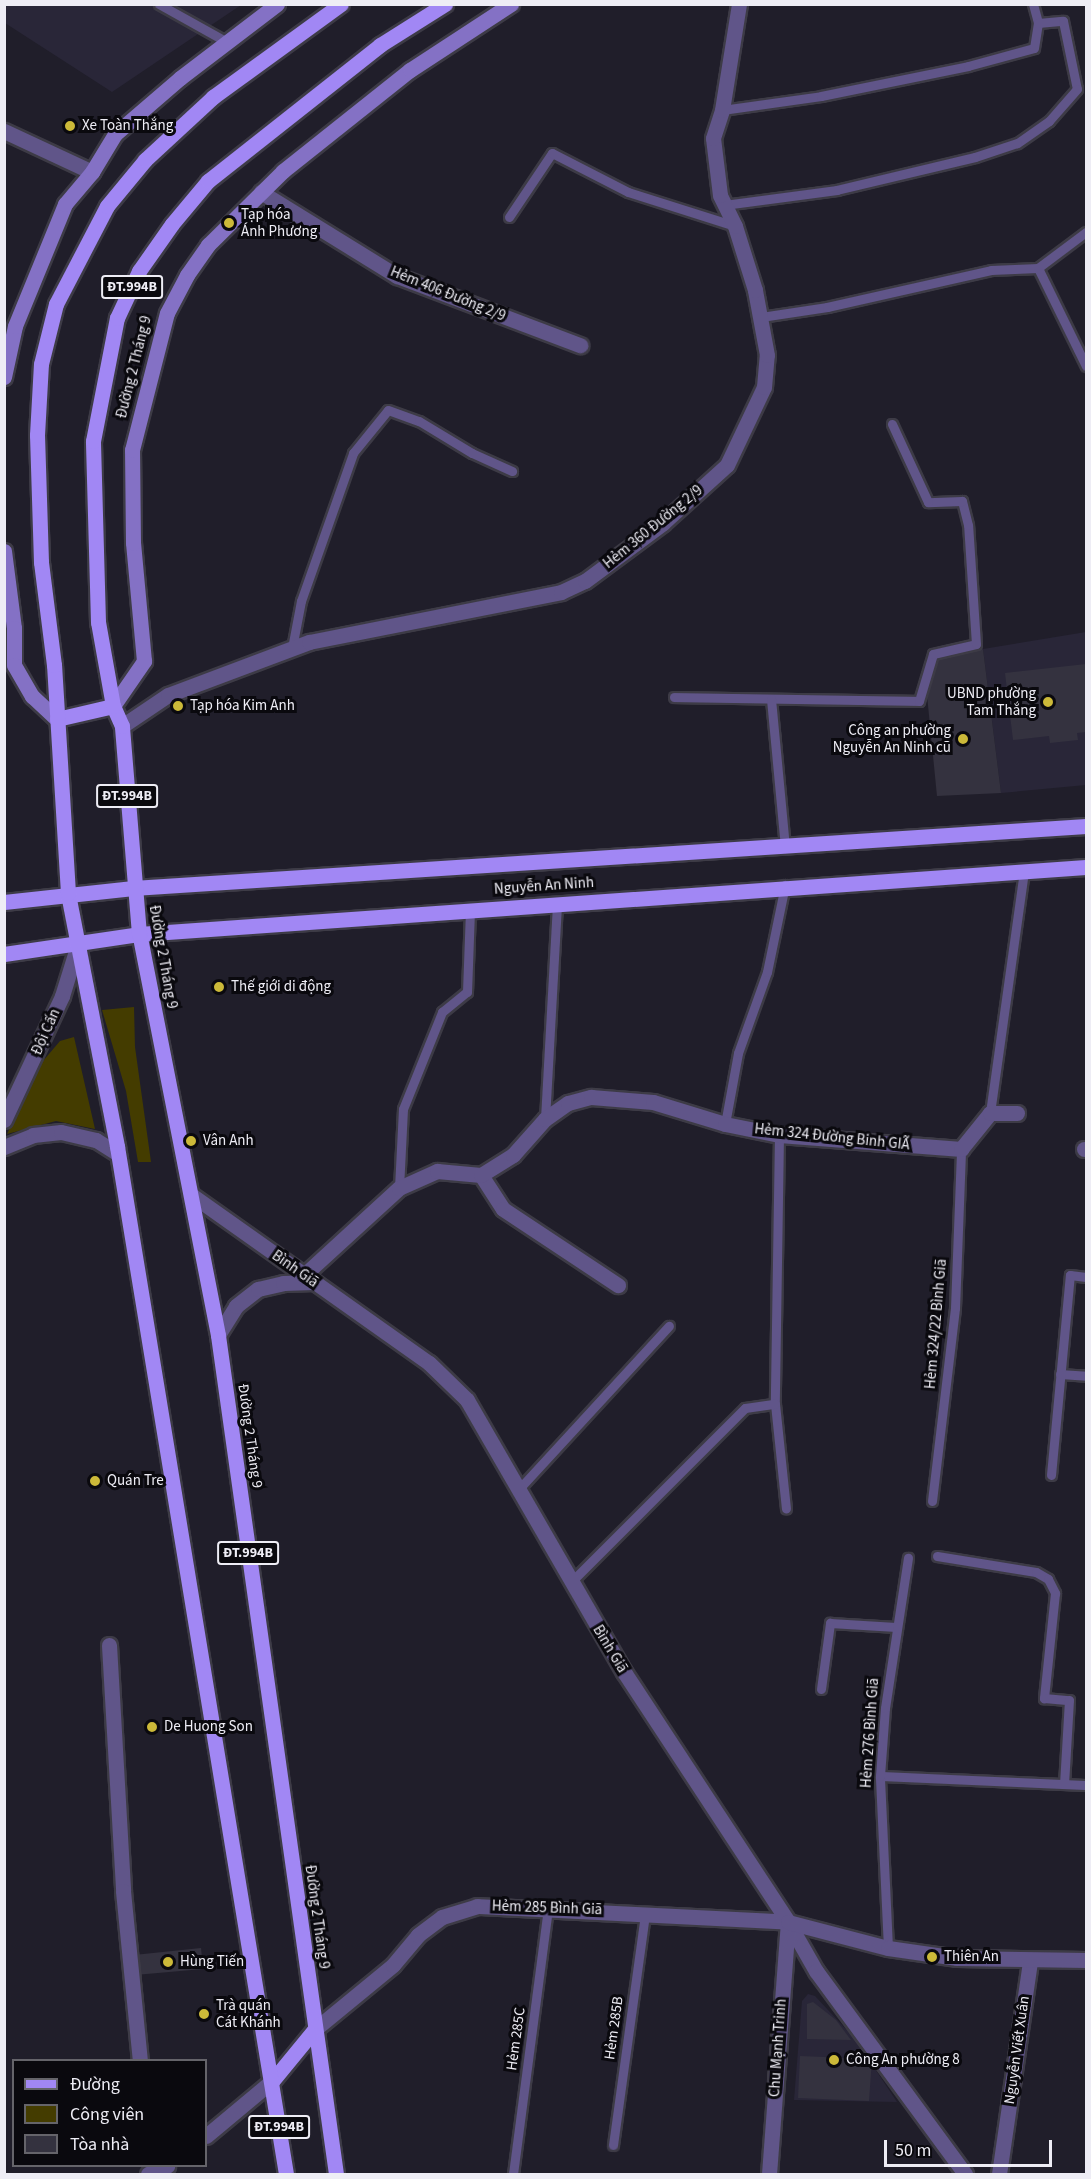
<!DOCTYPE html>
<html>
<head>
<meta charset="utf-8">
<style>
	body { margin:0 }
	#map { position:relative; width:1091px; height:2179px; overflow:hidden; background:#201e2a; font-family:"Source Sans 3",sans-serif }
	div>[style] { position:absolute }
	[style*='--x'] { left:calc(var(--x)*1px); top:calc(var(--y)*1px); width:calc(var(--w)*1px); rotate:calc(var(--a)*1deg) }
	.built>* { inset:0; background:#292638 }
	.green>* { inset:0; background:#443c00 }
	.building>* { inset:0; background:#34323f }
	.roads { filter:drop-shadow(2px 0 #3d3b46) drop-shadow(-2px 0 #3d3b46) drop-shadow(0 2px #3d3b46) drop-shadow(0 -2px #3d3b46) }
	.service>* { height:9px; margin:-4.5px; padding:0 4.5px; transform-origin:4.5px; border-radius:4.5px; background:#605589 }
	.minor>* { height:15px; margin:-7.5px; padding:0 7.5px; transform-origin:7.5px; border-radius:7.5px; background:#605589 }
	.tertiary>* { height:15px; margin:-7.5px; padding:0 7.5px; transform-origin:7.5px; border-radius:7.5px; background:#605589 }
	.secondary>* { height:15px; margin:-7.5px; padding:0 7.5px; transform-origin:7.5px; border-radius:7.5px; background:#8471c5 }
	.primary>* { height:15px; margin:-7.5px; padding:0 7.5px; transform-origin:7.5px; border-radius:7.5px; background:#a187f4 }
	.dots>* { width:16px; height:16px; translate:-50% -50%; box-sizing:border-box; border:3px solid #0a090e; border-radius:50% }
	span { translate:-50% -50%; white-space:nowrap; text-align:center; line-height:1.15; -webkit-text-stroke:6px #0a090e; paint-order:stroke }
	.shield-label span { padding:2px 4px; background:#0a090e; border:2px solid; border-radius:4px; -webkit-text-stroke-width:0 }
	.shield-label { font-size:14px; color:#eeedf5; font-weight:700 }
	.poi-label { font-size:15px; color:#eeedf5 }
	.left { translate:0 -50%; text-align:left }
	.right { translate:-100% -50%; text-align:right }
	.street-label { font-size:15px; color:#eeedf5 }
	.frame { position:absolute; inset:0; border:6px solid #eeedf5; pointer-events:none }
	.legend { position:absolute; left:12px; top:2059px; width:195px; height:108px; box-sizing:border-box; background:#0a090e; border:2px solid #65646a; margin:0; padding:8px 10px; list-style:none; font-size:18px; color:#eeedf5 }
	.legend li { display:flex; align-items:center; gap:12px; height:30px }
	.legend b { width:30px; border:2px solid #65646a }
	.scale { position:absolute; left:884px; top:2140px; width:168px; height:27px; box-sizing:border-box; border:3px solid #eeedf5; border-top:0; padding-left:8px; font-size:18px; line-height:21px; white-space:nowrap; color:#eeedf5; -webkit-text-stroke:4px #0a090e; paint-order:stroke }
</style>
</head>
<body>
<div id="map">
	<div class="built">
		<i style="clip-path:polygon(4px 5px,241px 5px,112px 92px,5px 23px)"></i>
		<i style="clip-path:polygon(1086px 632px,1086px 785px,1001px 793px,983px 649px)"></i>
		<i style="clip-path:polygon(808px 1994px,815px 1996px,855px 2039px,897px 2102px,794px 2100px,802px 2001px)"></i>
	</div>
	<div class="green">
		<i style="clip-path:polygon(134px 1007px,135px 1047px,151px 1162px,138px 1162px,126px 1091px,102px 1010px)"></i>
		<i style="clip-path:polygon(74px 1037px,95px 1129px,56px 1121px,7px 1134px,43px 1061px,60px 1041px)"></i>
	</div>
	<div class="building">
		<i style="clip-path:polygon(983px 649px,1001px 793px,937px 796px,926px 685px,936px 657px)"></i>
		<i style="clip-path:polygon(1086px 664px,1086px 732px,1077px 733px,1078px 740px,1050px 743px,1049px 736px,1013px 740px,1005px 673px)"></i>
		<i style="clip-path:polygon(201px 1948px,203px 1969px,135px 1975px,134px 1955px)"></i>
		<i style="clip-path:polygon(813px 2002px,836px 2020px,851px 2040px,807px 2039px,807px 2004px)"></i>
		<i style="clip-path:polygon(800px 2056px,872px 2059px,869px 2101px,798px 2098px)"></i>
	</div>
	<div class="roads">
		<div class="service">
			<i style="--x:159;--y:4;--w:78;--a:29.2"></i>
			<i style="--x:1033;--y:4;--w:20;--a:75"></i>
			<i style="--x:722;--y:110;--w:100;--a:-8"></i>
			<i style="--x:821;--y:96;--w:150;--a:-11.5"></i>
			<i style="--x:968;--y:66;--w:68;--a:-15.3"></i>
			<i style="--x:1034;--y:48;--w:25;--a:-81"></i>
			<i style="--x:1038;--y:23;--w:25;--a:-5"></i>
			<i style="--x:1063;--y:21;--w:69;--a:78.4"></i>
			<i style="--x:1077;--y:89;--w:43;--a:131.2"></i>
			<i style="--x:1049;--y:121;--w:39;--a:145"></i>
			<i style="--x:1017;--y:143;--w:44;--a:161.6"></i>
			<i style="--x:975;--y:157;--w:142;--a:166.6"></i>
			<i style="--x:837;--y:190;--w:114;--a:172.4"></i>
			<i style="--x:509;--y:217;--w:77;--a:-56.1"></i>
			<i style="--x:552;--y:153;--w:85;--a:27.2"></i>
			<i style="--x:628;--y:192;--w:112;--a:17.6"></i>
			<i style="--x:1038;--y:268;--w:109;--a:63.9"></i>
			<i style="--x:761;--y:317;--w:67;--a:-8.6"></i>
			<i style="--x:827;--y:307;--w:168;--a:-12.7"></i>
			<i style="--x:991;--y:270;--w:47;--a:-2.4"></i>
			<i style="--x:1038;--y:268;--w:60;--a:-36.9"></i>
			<i style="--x:292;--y:648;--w:48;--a:-79.2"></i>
			<i style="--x:301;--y:601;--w:157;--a:-70.6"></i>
			<i style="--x:353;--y:453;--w:55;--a:-50.9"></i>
			<i style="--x:388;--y:410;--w:33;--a:20"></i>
			<i style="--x:419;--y:421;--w:62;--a:31.1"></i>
			<i style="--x:472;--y:453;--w:44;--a:24.2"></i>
			<i style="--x:674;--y:697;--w:245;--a:0.9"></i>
			<i style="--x:919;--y:701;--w:49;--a:-73.4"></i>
			<i style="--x:933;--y:654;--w:44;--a:-13.1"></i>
			<i style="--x:976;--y:644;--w:119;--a:-93.8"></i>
			<i style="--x:968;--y:525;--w:25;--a:-104"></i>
			<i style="--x:962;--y:501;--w:34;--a:178"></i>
			<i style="--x:928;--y:502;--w:86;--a:-114.8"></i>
			<i style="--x:771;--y:699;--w:150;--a:84.6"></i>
			<i style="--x:990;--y:1113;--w:244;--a:-82"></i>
			<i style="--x:545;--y:1119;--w:215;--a:-86.8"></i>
			<i style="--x:725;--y:1124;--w:72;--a:-79.6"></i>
			<i style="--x:738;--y:1053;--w:86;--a:-70.3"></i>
			<i style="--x:767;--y:972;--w:89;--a:-78.3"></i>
			<i style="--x:779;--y:1135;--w:269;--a:90.9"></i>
			<i style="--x:775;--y:1404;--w:105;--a:84"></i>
			<i style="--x:399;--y:1188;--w:79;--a:-87.1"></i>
			<i style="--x:403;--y:1109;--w:105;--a:-68.1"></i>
			<i style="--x:442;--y:1012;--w:32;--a:-39"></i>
			<i style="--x:467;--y:992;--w:83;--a:-87.9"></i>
			<i style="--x:1060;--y:1374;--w:26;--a:4"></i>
			<i style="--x:1051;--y:1475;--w:201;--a:-84.6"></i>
			<i style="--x:1070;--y:1275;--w:16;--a:7"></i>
			<i style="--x:518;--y:1490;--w:223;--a:-47.4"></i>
			<i style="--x:932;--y:1501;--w:194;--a:-83.2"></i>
			<i style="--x:955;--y:1308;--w:159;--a:-87.8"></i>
			<i style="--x:937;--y:1556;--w:100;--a:9.2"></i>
			<i style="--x:1036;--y:1572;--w:14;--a:30"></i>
			<i style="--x:1048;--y:1579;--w:16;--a:63"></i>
			<i style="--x:1055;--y:1593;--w:106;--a:96"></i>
			<i style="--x:1044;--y:1698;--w:25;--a:5"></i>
			<i style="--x:1069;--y:1700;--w:84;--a:93.4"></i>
			<i style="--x:571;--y:1582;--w:246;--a:-45"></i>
			<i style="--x:745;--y:1408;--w:30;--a:-8"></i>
			<i style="--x:821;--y:1689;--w:67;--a:-82.2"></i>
			<i style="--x:830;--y:1623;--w:66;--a:3.5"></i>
			<i style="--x:880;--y:1776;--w:206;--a:2.5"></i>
			<i style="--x:888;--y:1948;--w:172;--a:-92.7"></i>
			<i style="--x:880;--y:1776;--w:68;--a:-85.8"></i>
			<i style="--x:885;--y:1708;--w:152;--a:-81.3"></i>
			<i style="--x:613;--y:2145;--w:233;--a:-82.1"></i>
			<i style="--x:513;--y:2174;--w:268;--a:-82.5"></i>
		</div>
		<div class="minor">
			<i style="--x:4;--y:131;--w:97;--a:25"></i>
			<i style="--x:261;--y:192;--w:160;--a:31.7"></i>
			<i style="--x:397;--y:276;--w:196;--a:20.7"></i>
			<i style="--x:122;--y:726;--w:55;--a:-34"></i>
			<i style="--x:168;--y:695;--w:151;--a:-20.6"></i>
			<i style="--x:309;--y:642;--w:257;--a:-11.2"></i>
			<i style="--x:561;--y:592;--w:26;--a:-25"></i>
			<i style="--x:585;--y:581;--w:97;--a:-36.6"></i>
			<i style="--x:663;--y:523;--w:86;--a:-42.2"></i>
			<i style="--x:727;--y:465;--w:86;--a:-64.6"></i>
			<i style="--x:764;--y:387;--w:32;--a:-85"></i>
			<i style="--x:767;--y:355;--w:66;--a:-100.5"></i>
			<i style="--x:755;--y:290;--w:67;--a:-107.4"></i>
			<i style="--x:735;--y:226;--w:34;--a:-116"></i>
			<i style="--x:720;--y:195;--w:57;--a:-97"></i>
			<i style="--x:713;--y:138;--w:29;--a:-72"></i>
			<i style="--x:722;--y:110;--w:107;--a:-80.9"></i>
			<i style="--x:1084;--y:1149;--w:2;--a:0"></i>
			<i style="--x:481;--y:1175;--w:40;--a:57.1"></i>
			<i style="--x:503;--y:1209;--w:138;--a:33.5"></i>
			<i style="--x:304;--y:1275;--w:129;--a:-42.5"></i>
			<i style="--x:399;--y:1188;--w:42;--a:-24.1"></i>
			<i style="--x:437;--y:1171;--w:44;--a:5.2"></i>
			<i style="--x:481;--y:1175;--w:38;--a:-32"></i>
			<i style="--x:513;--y:1155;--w:48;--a:-48.4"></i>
			<i style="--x:545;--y:1119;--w:28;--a:-35"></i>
			<i style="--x:568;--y:1103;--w:24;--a:-15"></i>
			<i style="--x:591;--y:1097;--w:62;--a:4.6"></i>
			<i style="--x:653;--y:1102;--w:75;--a:17"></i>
			<i style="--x:725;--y:1124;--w:55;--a:11.5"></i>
			<i style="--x:779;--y:1135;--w:183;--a:4.4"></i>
			<i style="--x:961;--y:1149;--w:46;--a:-51.1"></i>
			<i style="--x:990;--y:1113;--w:27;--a:0"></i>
			<i style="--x:109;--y:1645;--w:246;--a:86.7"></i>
			<i style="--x:123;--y:1891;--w:170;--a:84.3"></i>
			<i style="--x:788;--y:1922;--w:56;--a:60.3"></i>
			<i style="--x:816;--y:1971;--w:252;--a:53.7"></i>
			<i style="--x:314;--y:2030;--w:102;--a:-39.4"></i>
			<i style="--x:393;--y:1965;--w:39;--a:-50"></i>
			<i style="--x:418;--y:1935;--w:30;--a:-37"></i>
			<i style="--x:442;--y:1917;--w:37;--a:-17"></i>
			<i style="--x:477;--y:1906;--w:311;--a:2.9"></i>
			<i style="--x:206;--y:2136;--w:87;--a:-39.9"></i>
			<i style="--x:148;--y:2174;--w:21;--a:-23"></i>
			<i style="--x:769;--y:2174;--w:253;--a:-85.7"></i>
			<i style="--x:999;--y:2174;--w:215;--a:-81.7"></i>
		</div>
		<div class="tertiary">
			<i style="--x:4;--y:1120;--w:137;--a:-64.9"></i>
			<i style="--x:62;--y:996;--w:58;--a:-72.8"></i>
			<i style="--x:4;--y:1147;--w:31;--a:-22"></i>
			<i style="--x:33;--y:1135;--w:28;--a:-6"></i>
			<i style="--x:61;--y:1132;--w:36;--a:13"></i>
			<i style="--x:96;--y:1140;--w:26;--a:32"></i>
			<i style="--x:193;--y:1196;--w:289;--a:35.3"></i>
			<i style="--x:429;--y:1363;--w:53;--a:44.2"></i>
			<i style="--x:467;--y:1400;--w:314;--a:60"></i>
			<i style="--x:624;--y:1672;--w:299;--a:56.7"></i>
			<i style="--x:788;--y:1922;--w:103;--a:14.6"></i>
			<i style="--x:888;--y:1948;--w:70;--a:8.2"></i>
			<i style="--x:957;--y:1958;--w:129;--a:0.9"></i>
			<i style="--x:218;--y:1335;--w:34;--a:-58"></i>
			<i style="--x:236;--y:1306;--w:28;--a:-38"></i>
			<i style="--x:258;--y:1289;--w:26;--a:-13"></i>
			<i style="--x:283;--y:1283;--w:31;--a:-2"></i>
		</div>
		<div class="secondary">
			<i style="--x:4;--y:377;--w:52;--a:-77.8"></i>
			<i style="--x:15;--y:326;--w:132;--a:-67.7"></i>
			<i style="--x:65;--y:204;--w:42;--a:-49.8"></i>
			<i style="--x:92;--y:172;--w:44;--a:-58.8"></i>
			<i style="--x:115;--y:134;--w:86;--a:-40.7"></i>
			<i style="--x:180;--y:78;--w:122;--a:-37.3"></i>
			<i style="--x:4;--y:551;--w:78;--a:82.6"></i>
			<i style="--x:14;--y:628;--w:37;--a:90"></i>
			<i style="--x:14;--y:665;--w:36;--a:60"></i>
			<i style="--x:32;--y:696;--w:34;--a:43"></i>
			<i style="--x:113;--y:706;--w:55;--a:-55.4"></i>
			<i style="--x:144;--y:661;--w:119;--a:-95.3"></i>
			<i style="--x:133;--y:543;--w:93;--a:-90.6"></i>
			<i style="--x:132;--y:450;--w:141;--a:-75.7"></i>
			<i style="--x:167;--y:313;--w:43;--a:-62.2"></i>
			<i style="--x:187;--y:275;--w:37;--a:-55"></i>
			<i style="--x:208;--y:245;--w:105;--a:-44.6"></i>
			<i style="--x:283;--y:171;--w:162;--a:-38.5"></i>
			<i style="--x:410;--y:70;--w:121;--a:-33.2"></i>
		</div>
		<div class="primary">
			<i style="--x:57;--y:719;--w:57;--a:-13.1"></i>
			<i style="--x:4;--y:902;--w:130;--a:-6.2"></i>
			<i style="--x:133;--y:888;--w:955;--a:-3.72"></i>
			<i style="--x:4;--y:954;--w:136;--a:-8.4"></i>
			<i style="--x:139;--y:934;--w:949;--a:-4.05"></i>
			<i style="--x:273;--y:2080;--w:65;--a:-50.6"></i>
			<i style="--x:286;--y:2174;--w:1042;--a:-99.34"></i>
			<i style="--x:117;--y:1146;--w:258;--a:-101"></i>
			<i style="--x:68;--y:893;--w:228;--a:-93.5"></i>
			<i style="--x:54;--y:665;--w:104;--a:-97.2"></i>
			<i style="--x:41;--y:562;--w:127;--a:-91.8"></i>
			<i style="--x:37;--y:435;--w:71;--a:-86.8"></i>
			<i style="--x:41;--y:364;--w:62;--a:-76"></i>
			<i style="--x:56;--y:304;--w:110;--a:-62.5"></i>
			<i style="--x:107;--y:206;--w:60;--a:-50.4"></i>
			<i style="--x:145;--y:160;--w:93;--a:-42.8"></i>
			<i style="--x:213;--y:97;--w:158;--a:-36"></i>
			<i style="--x:336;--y:2174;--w:847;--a:-98.01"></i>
			<i style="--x:218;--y:1335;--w:409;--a:-101.1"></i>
			<i style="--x:139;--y:934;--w:209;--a:-94.7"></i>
			<i style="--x:122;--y:726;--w:22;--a:-114"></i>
			<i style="--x:113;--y:706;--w:85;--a:-100.1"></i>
			<i style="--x:98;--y:622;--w:181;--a:-91.6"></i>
			<i style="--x:93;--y:441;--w:125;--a:-79"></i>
			<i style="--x:117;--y:318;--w:52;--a:-64.9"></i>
			<i style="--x:139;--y:271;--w:57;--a:-54.9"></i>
			<i style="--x:172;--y:224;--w:56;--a:-50.1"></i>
			<i style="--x:208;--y:181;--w:219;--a:-38.3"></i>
			<i style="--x:380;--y:45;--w:77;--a:-32.2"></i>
		</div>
	</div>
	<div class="dots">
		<i style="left:70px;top:126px;background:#ccb939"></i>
		<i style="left:229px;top:223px;background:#ccb939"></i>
		<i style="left:1048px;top:702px;background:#ccb939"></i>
		<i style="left:178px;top:706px;background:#ccb939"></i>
		<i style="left:963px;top:739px;background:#ccb939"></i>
		<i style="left:219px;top:987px;background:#ccb939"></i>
		<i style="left:191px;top:1141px;background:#ccb939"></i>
		<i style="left:95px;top:1481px;background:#ccb939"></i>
		<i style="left:152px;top:1727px;background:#ccb939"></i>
		<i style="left:932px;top:1957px;background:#ccb939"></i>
		<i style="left:168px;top:1962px;background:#ccb939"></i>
		<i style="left:204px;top:2014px;background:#ccb939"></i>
		<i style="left:834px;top:2060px;background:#ccb939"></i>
	</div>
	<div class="shield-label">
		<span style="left:132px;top:287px">ĐT.994B</span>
		<span style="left:127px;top:796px">ĐT.994B</span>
		<span style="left:248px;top:1553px">ĐT.994B</span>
		<span style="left:279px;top:2127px">ĐT.994B</span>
	</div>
	<div class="poi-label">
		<span class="left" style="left:82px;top:126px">Xe Toàn Thắng</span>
		<span class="left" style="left:241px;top:223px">Tạp hóa<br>Ánh Phương</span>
		<span class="right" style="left:1036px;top:702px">UBND phường<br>Tam Thắng</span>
		<span class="left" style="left:190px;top:706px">Tạp hóa Kim Anh</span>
		<span class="right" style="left:951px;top:739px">Công an phường<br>Nguyễn An Ninh cũ</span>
		<span class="left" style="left:231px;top:987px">Thế giới di động</span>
		<span class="left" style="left:203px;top:1141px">Vân Anh</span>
		<span class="left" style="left:107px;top:1481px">Quán Tre</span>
		<span class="left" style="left:164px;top:1727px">De Huong Son</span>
		<span class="left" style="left:944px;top:1957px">Thiên An</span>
		<span class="left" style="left:180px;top:1962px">Hùng Tiến</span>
		<span class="left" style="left:216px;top:2014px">Trà quán<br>Cát Khánh</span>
		<span class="left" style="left:846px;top:2060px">Công An phường 8</span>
	</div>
	<div class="street-label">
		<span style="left:448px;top:294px;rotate:22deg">Hẻm 406 Đường 2/9</span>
		<span style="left:134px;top:367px;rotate:-76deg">Đường 2 Tháng 9</span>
		<span style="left:653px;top:527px;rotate:-39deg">Hẻm 360 Đường 2/9</span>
		<span style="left:544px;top:886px;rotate:-4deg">Nguyễn An Ninh</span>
		<span style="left:163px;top:957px;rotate:80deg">Đường 2 Tháng 9</span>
		<span style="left:46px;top:1032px;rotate:-66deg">Đội Cấn</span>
		<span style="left:832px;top:1137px;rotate:6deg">Hẻm 324 Đường Binh GIÃ</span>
		<span style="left:295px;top:1269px;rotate:35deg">Bình Giã</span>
		<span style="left:936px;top:1324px;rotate:-85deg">Hẻm 324/22 Bình Giã</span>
		<span style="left:250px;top:1436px;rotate:82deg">Đường 2 Tháng 9</span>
		<span style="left:610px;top:1649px;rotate:59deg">Bình Giã</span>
		<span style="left:870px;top:1733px;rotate:-86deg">Hẻm 276 Bình Giã</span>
		<span style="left:547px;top:1908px;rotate:2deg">Hẻm 285 Bình Giã</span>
		<span style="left:317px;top:1917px;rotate:82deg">Đường 2 Tháng 9</span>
		<span style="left:614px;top:2028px;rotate:-82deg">Hẻm 285B</span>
		<span style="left:516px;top:2039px;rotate:-82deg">Hẻm 285C</span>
		<span style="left:778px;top:2048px;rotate:-86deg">Chu Mạnh Trinh</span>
		<span style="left:1017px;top:2050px;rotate:-82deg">Nguyễn Viết Xuân</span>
	</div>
	<div class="frame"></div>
	<ul class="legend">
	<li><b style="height:8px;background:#a187f4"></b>Đường</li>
	<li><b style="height:16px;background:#443c00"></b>Công viên</li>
	<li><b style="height:16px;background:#34323f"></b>Tòa nhà</li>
	</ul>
	<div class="scale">50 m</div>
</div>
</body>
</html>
